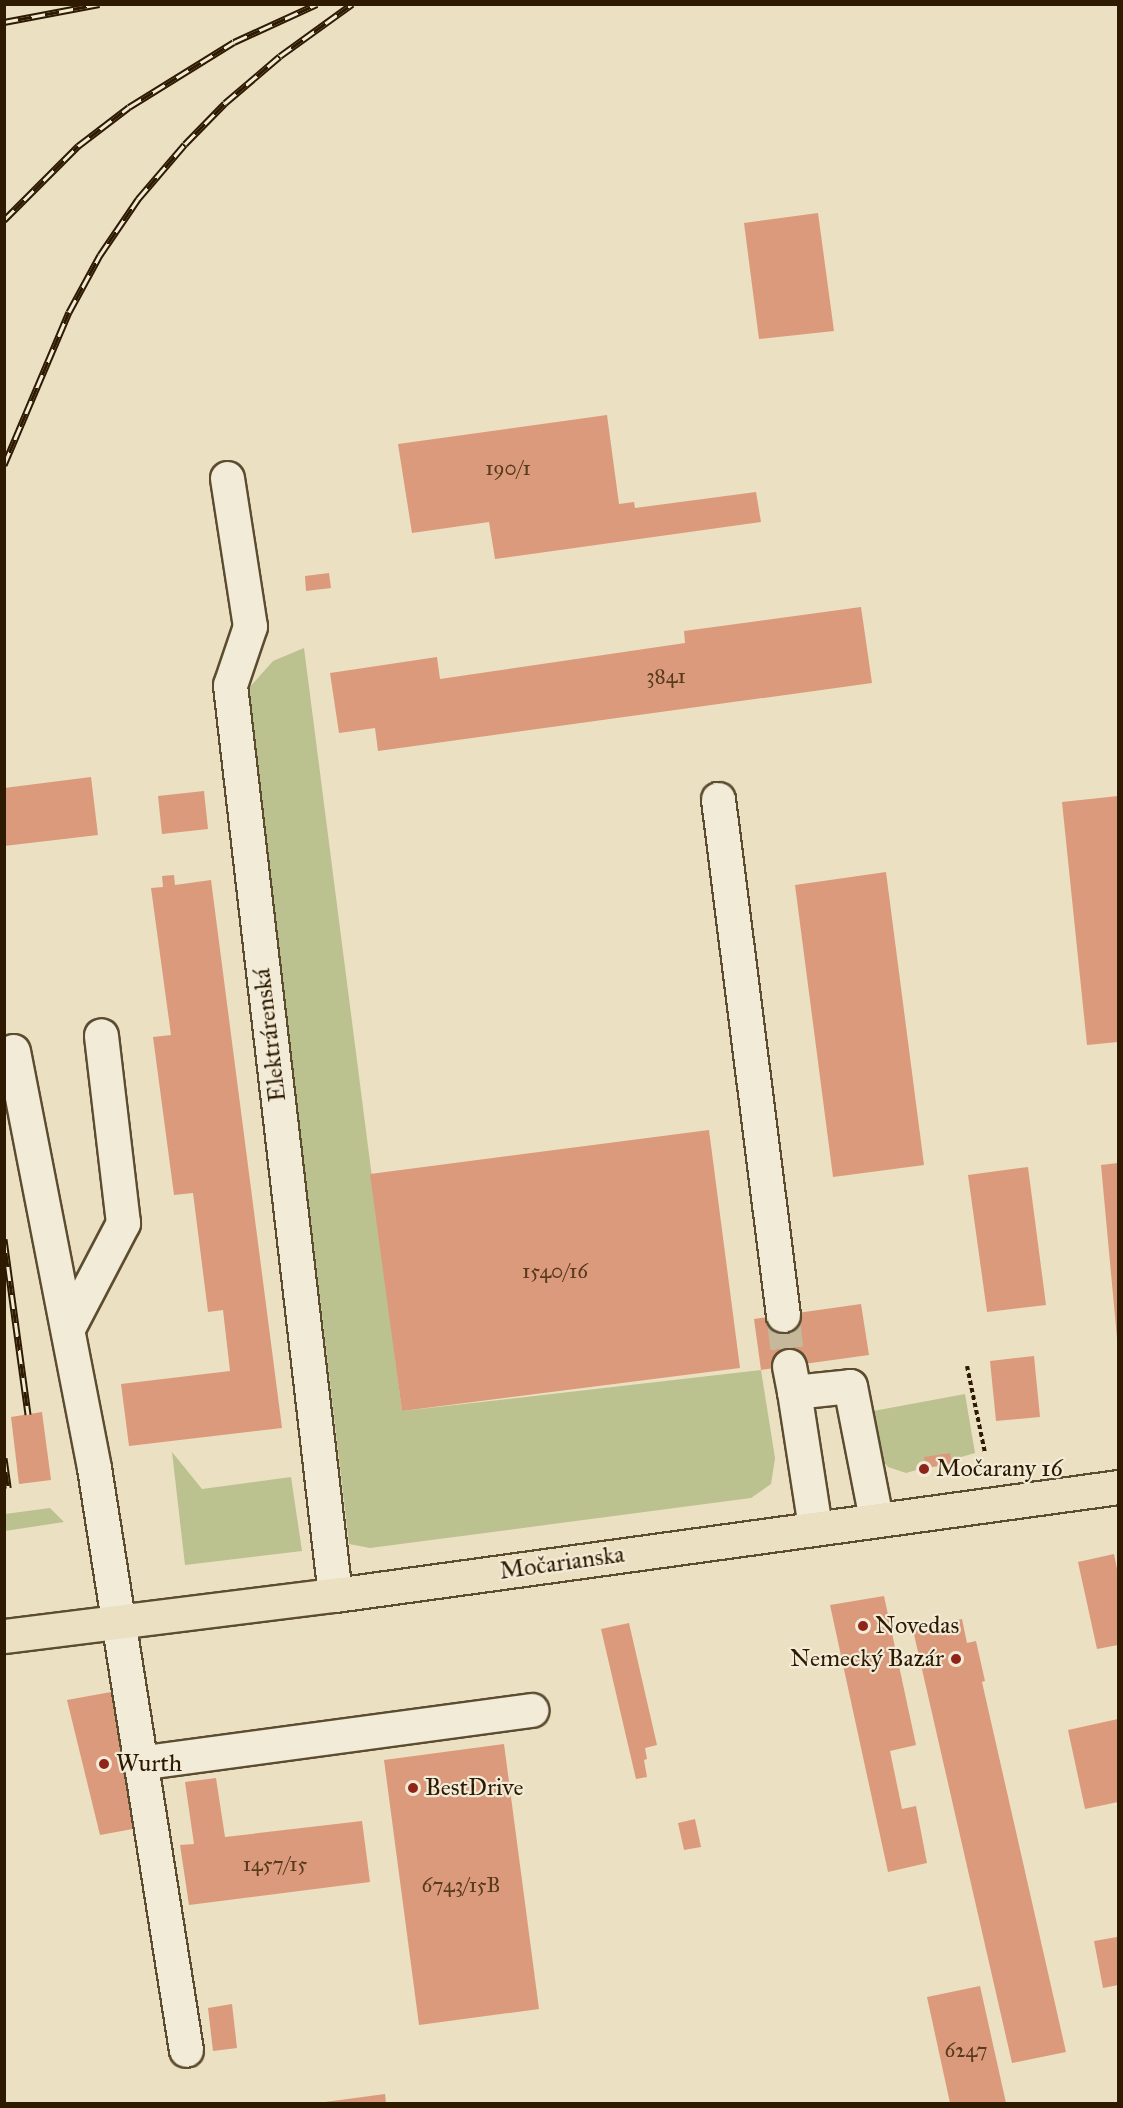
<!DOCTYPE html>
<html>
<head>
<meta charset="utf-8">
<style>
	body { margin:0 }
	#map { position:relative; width:1123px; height:2108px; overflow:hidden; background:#ebe0c2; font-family:"IM FELL Great Primer",serif }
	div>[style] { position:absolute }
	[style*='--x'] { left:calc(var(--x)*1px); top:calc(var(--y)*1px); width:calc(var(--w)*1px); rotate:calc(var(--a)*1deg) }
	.green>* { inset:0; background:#bcc190 }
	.building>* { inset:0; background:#db9a7b }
	.minor-tunnel>* { height:33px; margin-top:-16.5px; transform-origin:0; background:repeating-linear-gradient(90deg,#c5b89b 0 33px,transparent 0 49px) }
	.path>* { height:4px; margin-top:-2px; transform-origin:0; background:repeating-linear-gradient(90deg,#2d1a00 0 4.5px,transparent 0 7.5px) }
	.roads { filter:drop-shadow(2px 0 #5c4c30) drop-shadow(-2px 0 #5c4c30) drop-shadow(0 2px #5c4c30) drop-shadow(0 -2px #5c4c30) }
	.minor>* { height:33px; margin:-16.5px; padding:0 16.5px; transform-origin:16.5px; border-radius:16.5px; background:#f2ebd7 }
	.major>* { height:33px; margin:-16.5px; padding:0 16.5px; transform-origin:16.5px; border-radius:16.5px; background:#ebe0c2 }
	.rail>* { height:7px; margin-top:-3.5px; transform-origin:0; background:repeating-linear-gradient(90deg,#f2ebd7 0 14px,#2d1a00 0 28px); box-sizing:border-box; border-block:2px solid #2d1a00 }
	.dots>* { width:16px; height:16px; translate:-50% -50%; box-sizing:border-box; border:3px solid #f2ebd7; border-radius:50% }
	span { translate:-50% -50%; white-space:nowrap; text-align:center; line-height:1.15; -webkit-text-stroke:4.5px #f2ebd7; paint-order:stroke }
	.number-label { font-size:21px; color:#583a1f }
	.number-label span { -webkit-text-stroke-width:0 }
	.street-label { font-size:24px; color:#2d1a00 }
	.poi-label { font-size:24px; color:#2d1a00 }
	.left { translate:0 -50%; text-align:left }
	.right { translate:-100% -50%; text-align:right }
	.frame { position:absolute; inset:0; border:6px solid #2d1a00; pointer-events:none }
</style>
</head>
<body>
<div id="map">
	<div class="green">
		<i style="clip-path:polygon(304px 648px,402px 1411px,761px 1370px,775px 1458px,771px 1484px,751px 1498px,370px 1548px,349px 1544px,248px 689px,273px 661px)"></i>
		<i style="clip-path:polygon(965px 1394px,975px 1453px,906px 1473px,888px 1467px,874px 1450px,868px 1412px)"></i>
		<i style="clip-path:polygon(172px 1452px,202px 1489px,291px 1477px,302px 1551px,185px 1565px)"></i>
		<i style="clip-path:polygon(50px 1508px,64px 1522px,5px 1531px,5px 1514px)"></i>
	</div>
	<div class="building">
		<i style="clip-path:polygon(818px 213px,834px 331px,759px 339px,744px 223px)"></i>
		<i style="clip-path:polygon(607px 415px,619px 504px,634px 502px,635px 508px,756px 492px,761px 522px,495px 559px,489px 522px,412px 533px,398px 444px)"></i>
		<i style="clip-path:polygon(329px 573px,331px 588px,306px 591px,305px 576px)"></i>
		<i style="clip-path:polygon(861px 607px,872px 683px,378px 751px,375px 728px,339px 733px,330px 673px,437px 657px,440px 679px,685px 643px,684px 631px)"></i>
		<i style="clip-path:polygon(91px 777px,98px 835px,4px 846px,4px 788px)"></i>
		<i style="clip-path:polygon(204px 791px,208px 829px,162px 834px,158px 796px)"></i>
		<i style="clip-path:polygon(1118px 796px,1118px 1042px,1087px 1045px,1062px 802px)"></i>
		<i style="clip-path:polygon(886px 872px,924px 1165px,833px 1177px,795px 885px)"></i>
		<i style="clip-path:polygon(174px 875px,175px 885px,211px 880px,282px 1428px,129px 1446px,121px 1384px,230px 1371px,223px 1310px,208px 1312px,193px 1193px,174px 1195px,153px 1037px,171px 1035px,151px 888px,163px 887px,162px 876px)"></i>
		<i style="clip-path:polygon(709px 1130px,740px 1368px,402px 1411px,370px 1174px)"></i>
		<i style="clip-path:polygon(1118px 1163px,1118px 1338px,1117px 1338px,1101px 1165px)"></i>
		<i style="clip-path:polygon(1028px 1167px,1046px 1305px,987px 1312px,968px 1175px)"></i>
		<i style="clip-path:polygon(861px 1304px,869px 1355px,761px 1370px,754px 1319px)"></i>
		<i style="clip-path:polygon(1034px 1356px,1040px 1417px,996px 1421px,990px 1361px)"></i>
		<i style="clip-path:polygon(42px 1412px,51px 1480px,19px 1484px,11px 1417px)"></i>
		<i style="clip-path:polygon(950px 1453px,952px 1464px,926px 1468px,924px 1457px)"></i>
		<i style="clip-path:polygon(1114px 1554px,1118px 1574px,1118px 1645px,1097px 1649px,1078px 1562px)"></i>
		<i style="clip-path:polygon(884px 1596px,916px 1745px,890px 1751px,902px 1809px,916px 1806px,927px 1863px,888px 1872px,830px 1605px)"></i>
		<i style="clip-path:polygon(962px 1619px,967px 1643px,976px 1641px,985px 1681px,982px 1682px,1066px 2052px,1012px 2063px,913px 1630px)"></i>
		<i style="clip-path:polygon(629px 1623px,657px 1745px,645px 1748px,647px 1759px,644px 1760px,647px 1777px,636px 1779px,601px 1629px)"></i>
		<i style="clip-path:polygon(111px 1692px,138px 1828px,100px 1835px,67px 1700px)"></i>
		<i style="clip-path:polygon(1118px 1719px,1118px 1802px,1085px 1809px,1068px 1730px)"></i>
		<i style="clip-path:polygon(504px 1744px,539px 2009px,419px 2025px,384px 1760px)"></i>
		<i style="clip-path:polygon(216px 1778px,225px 1837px,362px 1821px,370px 1882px,189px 1905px,180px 1845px,194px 1844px,185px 1782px)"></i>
		<i style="clip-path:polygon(695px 1819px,701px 1847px,684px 1850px,678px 1823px)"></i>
		<i style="clip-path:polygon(1117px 1937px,1118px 1985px,1103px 1988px,1094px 1941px)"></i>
		<i style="clip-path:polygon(980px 1986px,1006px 2103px,950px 2103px,927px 1997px)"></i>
		<i style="clip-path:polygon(232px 2004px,237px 2048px,213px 2051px,208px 2008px)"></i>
		<i style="clip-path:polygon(385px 2094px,386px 2103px,325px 2103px,325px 2102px)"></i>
	</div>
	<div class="minor-tunnel">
		<i style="--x:783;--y:1315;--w:51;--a:83.3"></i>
	</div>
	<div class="path">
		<i style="--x:967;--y:1366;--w:89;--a:78.3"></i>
	</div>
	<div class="roads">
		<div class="minor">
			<i style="--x:227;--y:478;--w:150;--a:81.2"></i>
			<i style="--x:250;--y:626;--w:62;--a:108.7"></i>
			<i style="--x:230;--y:685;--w:916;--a:83.42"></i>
			<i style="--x:718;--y:799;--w:520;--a:82.82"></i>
			<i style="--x:13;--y:1051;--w:425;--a:79"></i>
			<i style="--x:94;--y:1468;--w:589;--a:81.02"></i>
			<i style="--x:68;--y:1328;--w:119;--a:-62.4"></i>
			<i style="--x:123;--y:1223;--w:189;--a:-96.7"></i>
			<i style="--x:789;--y:1366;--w:26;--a:79"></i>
			<i style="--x:815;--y:1527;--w:137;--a:-98.8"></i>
			<i style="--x:794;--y:1392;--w:56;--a:-6.1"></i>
			<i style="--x:850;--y:1386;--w:135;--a:78.9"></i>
			<i style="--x:139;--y:1763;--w:396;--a:-7.7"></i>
		</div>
		<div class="major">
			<i style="--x:4;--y:1636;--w:334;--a:-7.1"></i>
			<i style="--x:335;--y:1595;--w:790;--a:-7.85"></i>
		</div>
	</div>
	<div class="rail">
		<i style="--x:4;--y:22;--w:97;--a:-10.7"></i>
		<i style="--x:4;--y:220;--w:105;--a:-45"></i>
		<i style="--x:78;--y:146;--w:64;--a:-37.4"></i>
		<i style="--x:129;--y:107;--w:123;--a:-31.8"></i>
		<i style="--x:234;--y:42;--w:91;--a:-24.6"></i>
		<i style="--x:4;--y:465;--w:166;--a:-67"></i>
		<i style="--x:69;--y:312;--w:65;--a:-61.5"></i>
		<i style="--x:100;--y:255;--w:68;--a:-55.8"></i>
		<i style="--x:138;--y:199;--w:72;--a:-49.5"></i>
		<i style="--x:185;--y:144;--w:57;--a:-45.7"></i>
		<i style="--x:225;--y:103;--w:72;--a:-40.5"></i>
		<i style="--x:280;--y:56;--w:89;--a:-35.8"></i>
		<i style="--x:4;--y:1239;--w:177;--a:82.2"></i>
		<i style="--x:4;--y:1458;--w:30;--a:82"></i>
	</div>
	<div class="dots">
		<i style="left:924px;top:1469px;background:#8f2418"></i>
		<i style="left:863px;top:1626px;background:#8f2418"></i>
		<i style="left:956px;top:1659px;background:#8f2418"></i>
		<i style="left:104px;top:1764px;background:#8f2418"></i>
		<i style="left:413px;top:1788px;background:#8f2418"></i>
	</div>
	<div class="number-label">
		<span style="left:508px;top:468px">190/1</span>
		<span style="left:666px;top:676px">3841</span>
		<span style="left:555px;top:1271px">1540/16</span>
		<span style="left:275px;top:1864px">1457/15</span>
		<span style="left:461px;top:1885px">6743/15B</span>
		<span style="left:966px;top:2050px">6247</span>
	</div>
	<div class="street-label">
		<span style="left:270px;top:1035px;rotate:-97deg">Elektrárenská</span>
		<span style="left:562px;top:1563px;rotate:-8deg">Močarianska</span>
	</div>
	<div class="poi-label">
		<span class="left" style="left:936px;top:1469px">Močarany 16</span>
		<span class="left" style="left:875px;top:1626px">Novedas</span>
		<span class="right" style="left:944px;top:1659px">Nemecký Bazár</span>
		<span class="left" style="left:116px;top:1764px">Wurth</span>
		<span class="left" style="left:425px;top:1788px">BestDrive</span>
	</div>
	<div class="frame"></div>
</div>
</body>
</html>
